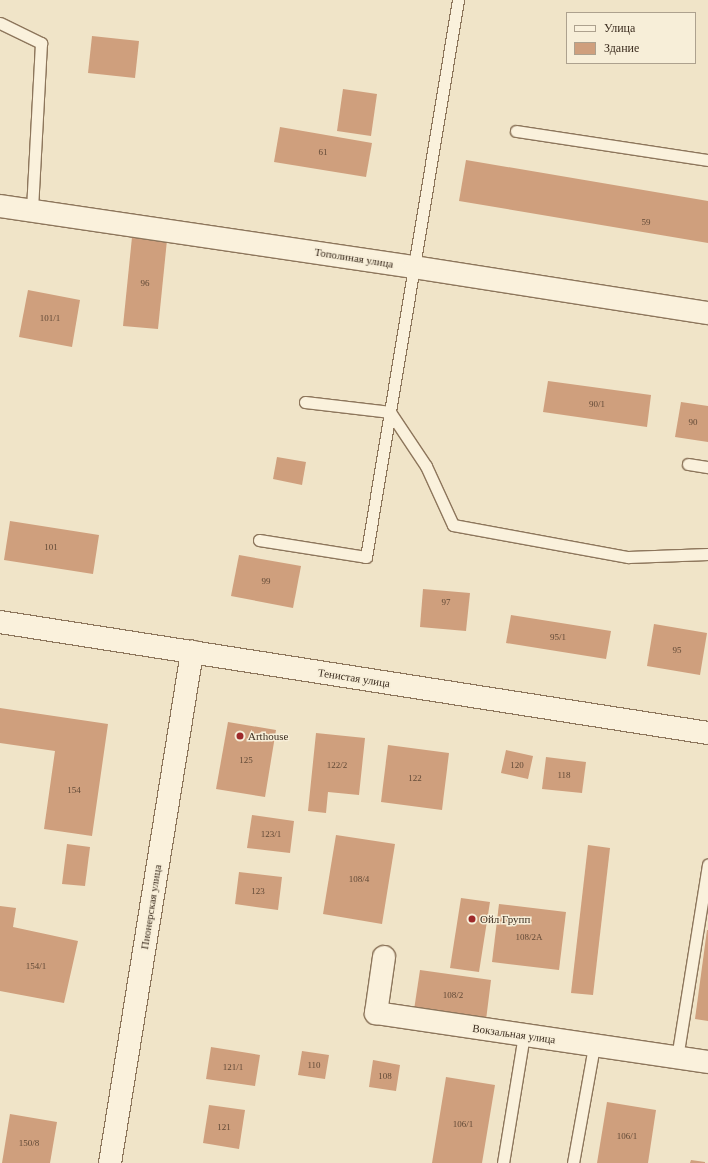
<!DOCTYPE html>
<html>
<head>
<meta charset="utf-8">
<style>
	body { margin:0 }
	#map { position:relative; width:708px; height:1163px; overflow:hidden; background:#f0e4c8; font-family:"Times New Roman",serif }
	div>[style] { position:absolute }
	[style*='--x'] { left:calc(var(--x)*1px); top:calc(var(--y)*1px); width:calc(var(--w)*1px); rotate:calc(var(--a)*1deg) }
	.building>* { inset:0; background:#cf9f7d }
	.roads { filter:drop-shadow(1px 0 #8d765c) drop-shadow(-1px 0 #8d765c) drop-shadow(0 1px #8d765c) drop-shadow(0 -1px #8d765c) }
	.lane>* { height:11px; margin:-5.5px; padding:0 5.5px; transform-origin:5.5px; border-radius:5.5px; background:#faf1dc }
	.street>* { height:22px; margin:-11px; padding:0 11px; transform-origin:11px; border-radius:11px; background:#faf1dc }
	.secondary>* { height:22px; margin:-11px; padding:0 11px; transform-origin:11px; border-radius:11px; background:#faf1dc }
	.dots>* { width:11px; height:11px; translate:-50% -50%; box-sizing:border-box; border:2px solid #f7eed8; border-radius:50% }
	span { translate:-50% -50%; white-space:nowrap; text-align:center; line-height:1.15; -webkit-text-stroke:3px #f7eed8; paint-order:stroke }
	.number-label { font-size:9px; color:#624a37 }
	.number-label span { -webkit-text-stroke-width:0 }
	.street-label { font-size:11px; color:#3d2e20 }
	.poi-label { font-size:11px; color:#3d2e20 }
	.left { translate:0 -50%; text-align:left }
	.legend { position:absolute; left:566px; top:12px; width:130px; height:52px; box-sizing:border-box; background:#f7eed8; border:1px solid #ada18e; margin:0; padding:5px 7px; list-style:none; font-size:12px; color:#3d2e20 }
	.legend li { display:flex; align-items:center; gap:8px; height:20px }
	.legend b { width:20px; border:1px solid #ada18e }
</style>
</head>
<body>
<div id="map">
	<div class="building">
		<i style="clip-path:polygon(92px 36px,139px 41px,135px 78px,88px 73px)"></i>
		<i style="clip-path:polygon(343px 89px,377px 94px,371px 136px,337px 131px)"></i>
		<i style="clip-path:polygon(280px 127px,372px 143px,366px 177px,274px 162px)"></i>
		<i style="clip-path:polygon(466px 160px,708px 201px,708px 243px,459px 201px)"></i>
		<i style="clip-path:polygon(132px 237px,167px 240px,158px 329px,123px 326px)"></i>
		<i style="clip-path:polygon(28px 290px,80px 300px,72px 347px,19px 337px)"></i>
		<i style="clip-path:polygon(548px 381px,651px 395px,647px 427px,543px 412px)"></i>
		<i style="clip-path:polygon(681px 402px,708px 406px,708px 442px,675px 437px)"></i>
		<i style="clip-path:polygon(277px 457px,306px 462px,302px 485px,273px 479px)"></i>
		<i style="clip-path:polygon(10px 521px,99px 535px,93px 574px,4px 560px)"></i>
		<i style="clip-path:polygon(239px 555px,301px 566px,293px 608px,231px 596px)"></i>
		<i style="clip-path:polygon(423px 589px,470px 593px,466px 631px,420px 627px)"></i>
		<i style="clip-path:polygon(511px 615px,611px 631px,606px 659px,506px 643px)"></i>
		<i style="clip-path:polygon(654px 624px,707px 633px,700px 675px,647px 666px)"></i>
		<i style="clip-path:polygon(0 708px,108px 724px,92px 836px,44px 829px,55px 751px,0 743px)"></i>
		<i style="clip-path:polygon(228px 722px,276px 730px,265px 797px,216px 789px)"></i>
		<i style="clip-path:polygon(316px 733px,365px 738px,359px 795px,328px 792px,326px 813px,308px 811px)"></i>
		<i style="clip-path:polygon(388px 745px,449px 753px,442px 810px,381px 802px)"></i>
		<i style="clip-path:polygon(506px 750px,533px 756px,528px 779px,501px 773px)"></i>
		<i style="clip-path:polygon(546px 757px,586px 762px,582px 793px,542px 789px)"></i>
		<i style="clip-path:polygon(252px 815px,294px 821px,290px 853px,247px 848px)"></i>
		<i style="clip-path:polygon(336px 835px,395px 844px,382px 924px,323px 914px)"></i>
		<i style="clip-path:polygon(67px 844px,90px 847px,85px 886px,62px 884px)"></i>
		<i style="clip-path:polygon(588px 845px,610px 848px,593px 995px,571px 993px)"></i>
		<i style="clip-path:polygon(239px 872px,282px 877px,278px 910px,235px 904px)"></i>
		<i style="clip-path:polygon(461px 898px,490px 902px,479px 972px,450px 968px)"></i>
		<i style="clip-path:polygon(499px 904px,566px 912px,559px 970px,492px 962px)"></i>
		<i style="clip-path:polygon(0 906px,16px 908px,13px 927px,78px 941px,64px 1003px,0 991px)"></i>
		<i style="clip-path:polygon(707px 930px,708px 930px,708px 1021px,695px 1019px)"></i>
		<i style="clip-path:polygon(420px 970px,491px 980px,486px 1020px,414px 1010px)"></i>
		<i style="clip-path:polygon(211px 1047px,260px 1055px,255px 1086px,206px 1079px)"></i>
		<i style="clip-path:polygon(302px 1051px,329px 1055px,325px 1079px,298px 1075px)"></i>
		<i style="clip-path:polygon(373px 1060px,400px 1065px,396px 1091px,369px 1087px)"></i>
		<i style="clip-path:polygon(446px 1077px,495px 1085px,482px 1163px,432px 1163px)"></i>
		<i style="clip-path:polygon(607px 1102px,656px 1110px,648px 1163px,597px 1163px)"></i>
		<i style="clip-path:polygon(209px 1105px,245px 1110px,239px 1149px,203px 1143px)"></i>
		<i style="clip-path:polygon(10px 1114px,57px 1122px,50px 1163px,2px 1163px)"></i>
		<i style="clip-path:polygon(691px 1160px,705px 1162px,705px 1163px,690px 1163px)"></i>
	</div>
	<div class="roads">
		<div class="lane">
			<i style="--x:0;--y:23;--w:46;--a:26"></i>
			<i style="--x:41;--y:43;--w:166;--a:93.1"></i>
			<i style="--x:516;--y:131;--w:194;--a:8.6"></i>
			<i style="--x:305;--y:402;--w:86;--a:6.7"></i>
			<i style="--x:390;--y:412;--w:65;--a:56.3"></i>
			<i style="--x:426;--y:466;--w:65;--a:65.4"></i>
			<i style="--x:453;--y:525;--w:178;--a:10.4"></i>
			<i style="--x:628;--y:557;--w:80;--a:-2.1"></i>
			<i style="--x:688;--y:464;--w:20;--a:9"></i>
			<i style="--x:259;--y:540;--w:108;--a:9"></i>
			<i style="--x:366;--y:557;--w:565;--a:-80.62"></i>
			<i style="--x:677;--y:1058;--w:196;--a:-80.9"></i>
			<i style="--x:503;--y:1163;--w:130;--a:-80.7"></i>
			<i style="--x:573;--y:1163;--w:119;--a:-79.8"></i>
		</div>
		<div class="street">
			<i style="--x:0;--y:206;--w:418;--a:8.4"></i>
			<i style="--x:414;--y:267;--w:298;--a:8.9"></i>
			<i style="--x:384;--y:957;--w:57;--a:98.1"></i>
			<i style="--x:376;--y:1013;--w:336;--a:8.4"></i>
			<i style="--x:110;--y:1163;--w:518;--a:-80.88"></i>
		</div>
		<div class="secondary">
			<i style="--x:0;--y:622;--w:717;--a:8.91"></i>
		</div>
	</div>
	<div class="dots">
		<i style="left:240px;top:736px;background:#9e2a2b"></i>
		<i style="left:472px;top:919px;background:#9e2a2b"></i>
	</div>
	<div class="number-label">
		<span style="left:323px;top:152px">61</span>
		<span style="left:646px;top:222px">59</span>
		<span style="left:145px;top:283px">96</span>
		<span style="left:50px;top:318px">101/1</span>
		<span style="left:597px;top:404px">90/1</span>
		<span style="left:693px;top:422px">90</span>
		<span style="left:51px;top:547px">101</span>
		<span style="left:266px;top:581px">99</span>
		<span style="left:446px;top:602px">97</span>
		<span style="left:558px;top:637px">95/1</span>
		<span style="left:677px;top:650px">95</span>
		<span style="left:246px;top:760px">125</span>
		<span style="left:337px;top:765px">122/2</span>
		<span style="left:517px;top:765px">120</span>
		<span style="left:564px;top:775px">118</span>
		<span style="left:415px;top:778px">122</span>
		<span style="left:74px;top:790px">154</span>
		<span style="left:271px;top:834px">123/1</span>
		<span style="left:359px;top:879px">108/4</span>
		<span style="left:258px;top:891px">123</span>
		<span style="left:529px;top:937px">108/2А</span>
		<span style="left:36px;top:966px">154/1</span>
		<span style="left:453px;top:995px">108/2</span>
		<span style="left:314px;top:1065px">110</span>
		<span style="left:233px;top:1067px">121/1</span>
		<span style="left:385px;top:1076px">108</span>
		<span style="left:463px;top:1124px">106/1</span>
		<span style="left:224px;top:1127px">121</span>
		<span style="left:627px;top:1136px">106/1</span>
		<span style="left:29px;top:1143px">150/8</span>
	</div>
	<div class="street-label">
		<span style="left:354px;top:258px;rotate:9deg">Тополиная улица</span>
		<span style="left:354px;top:678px;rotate:9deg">Тенистая улица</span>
		<span style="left:151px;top:907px;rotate:-81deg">Пионерская улица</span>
		<span style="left:514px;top:1034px;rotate:8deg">Вокзальная улица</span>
	</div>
	<div class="poi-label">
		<span class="left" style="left:248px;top:736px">Arthouse</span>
		<span class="left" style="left:480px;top:919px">Ойл Групп</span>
	</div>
	<ul class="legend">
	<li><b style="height:5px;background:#faf1dc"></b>Улица</li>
	<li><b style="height:11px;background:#cf9f7d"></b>Здание</li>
	</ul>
</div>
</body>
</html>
